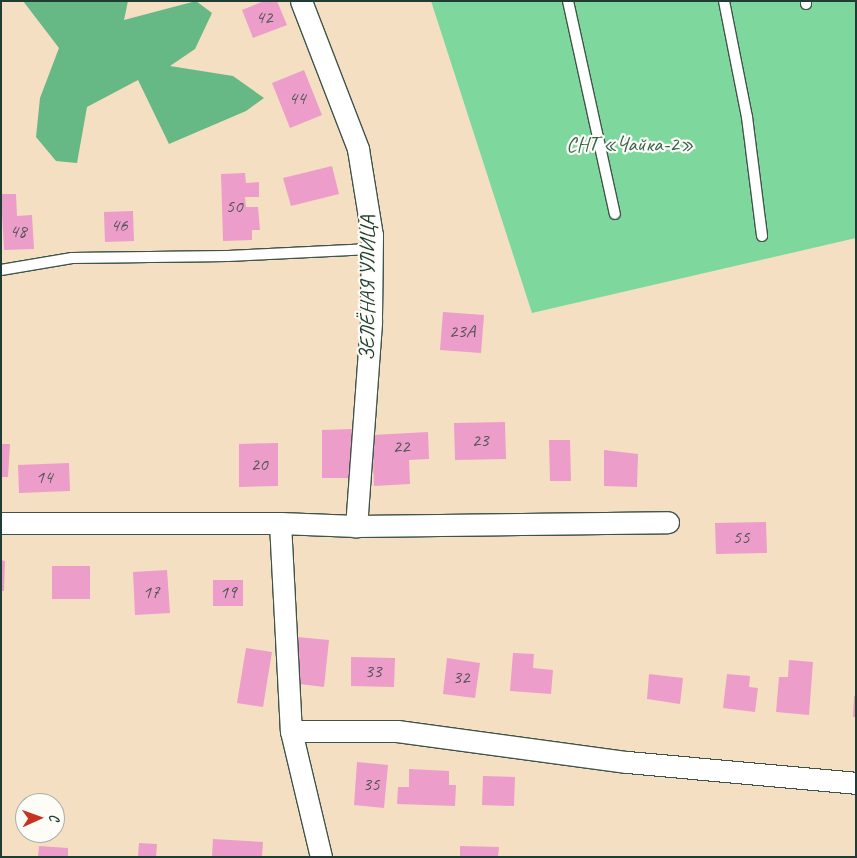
<!DOCTYPE html>
<html>
<head>
<meta charset="utf-8">
<style>
	body { margin:0 }
	#map { position:relative; width:857px; height:858px; overflow:hidden; background:#f4dfc3; font-family:Caveat,sans-serif }
	div>[style] { position:absolute }
	[style*='--x'] { left:calc(var(--x)*1px); top:calc(var(--y)*1px); width:calc(var(--w)*1px); rotate:calc(var(--a)*1deg) }
	.green>* { inset:0; background:#7ed89e }
	.forest>* { inset:0; background:#66b885 }
	.building>* { inset:0; background:#ed9dc9 }
	.roads { filter:drop-shadow(1px 0 #3f5549) drop-shadow(-1px 0 #3f5549) drop-shadow(0 1px #3f5549) drop-shadow(0 -1px #3f5549) }
	.lane>* { height:10px; margin:-5px; padding:0 5px; transform-origin:5px; border-radius:5px; background:#fff }
	.street>* { height:21px; margin:-10.5px; padding:0 10.5px; transform-origin:10.5px; border-radius:10.5px; background:#fff }
	span { translate:-50% -50%; white-space:nowrap; text-align:center; line-height:1.15; -webkit-text-stroke:4.5px #fdfcf7; paint-order:stroke }
	.number-label { font-size:19px; color:#525559 }
	.number-label span { -webkit-text-stroke-width:0 }
	.park-label { font-size:21px; color:#37644e }
	.street-label { font-size:21px; color:#1f3d34 }
	.frame { position:absolute; inset:0; border:2px solid #1f3d34; pointer-events:none }
	.north { position:absolute; left:15px; top:793px; width:50px; height:50px; box-sizing:border-box; background:#fdfcf7; border:1px solid #a4b0a9; border-radius:50%; rotate:88deg; font-size:14px; font-weight:700; line-height:20px; text-align:center; color:#1f3d34 }
	.north::after { content:''; display:block; margin:auto; width:18px; height:22px; background:#c8321e; clip-path:polygon(50% 0,100% 100%,50% 72%,0 100%) }
</style>
</head>
<body>
<div id="map">
	<div class="green">
		<i style="clip-path:polygon(431px 1px,856px 1px,856px 238px,532px 313px)"></i>
	</div>
	<div class="forest">
		<i style="clip-path:polygon(23px 1px,128px 1px,124px 20px,196px 1px,212px 13px,195px 49px,170px 66px,233px 76px,264px 98px,246px 111px,169px 144px,138px 80px,87px 107px,77px 163px,56px 161px,36px 137px,40px 98px,59px 48px)"></i>
	</div>
	<div class="building">
		<i style="clip-path:polygon(264px 1px,277px 1px,287px 25px,253px 38px,242px 10px)"></i>
		<i style="clip-path:polygon(304px 70px,322px 115px,290px 128px,272px 83px)"></i>
		<i style="clip-path:polygon(332px 166px,339px 194px,291px 206px,283px 178px)"></i>
		<i style="clip-path:polygon(245px 173px,246px 183px,259px 182px,259px 197px,245px 197px,246px 207px,258px 207px,260px 230px,252px 230px,252px 240px,223px 241px,221px 174px)"></i>
		<i style="clip-path:polygon(1px 194px,16px 194px,17px 216px,32px 215px,34px 249px,4px 250px)"></i>
		<i style="clip-path:polygon(133px 211px,134px 241px,105px 242px,104px 212px)"></i>
		<i style="clip-path:polygon(443px 312px,484px 315px,481px 353px,440px 350px)"></i>
		<i style="clip-path:polygon(505px 422px,506px 459px,455px 460px,454px 423px)"></i>
		<i style="clip-path:polygon(353px 429px,354px 478px,322px 478px,322px 430px)"></i>
		<i style="clip-path:polygon(428px 432px,429px 459px,409px 460px,410px 484px,374px 486px,372px 435px)"></i>
		<i style="clip-path:polygon(549px 440px,570px 440px,571px 481px,550px 481px)"></i>
		<i style="clip-path:polygon(278px 443px,278px 486px,239px 487px,239px 444px)"></i>
		<i style="clip-path:polygon(1px 444px,10px 444px,8px 477px,1px 477px)"></i>
		<i style="clip-path:polygon(604px 450px,638px 454px,637px 487px,604px 486px)"></i>
		<i style="clip-path:polygon(69px 463px,70px 491px,19px 493px,18px 465px)"></i>
		<i style="clip-path:polygon(766px 522px,767px 553px,716px 554px,715px 523px)"></i>
		<i style="clip-path:polygon(1px 560px,5px 561px,4px 591px,1px 591px)"></i>
		<i style="clip-path:polygon(52px 566px,90px 566px,90px 599px,52px 599px)"></i>
		<i style="clip-path:polygon(167px 570px,170px 613px,135px 615px,133px 572px)"></i>
		<i style="clip-path:polygon(213px 580px,243px 580px,243px 606px,213px 606px)"></i>
		<i style="clip-path:polygon(297px 637px,329px 640px,324px 687px,292px 683px)"></i>
		<i style="clip-path:polygon(246px 648px,272px 652px,263px 707px,237px 703px)"></i>
		<i style="clip-path:polygon(513px 653px,534px 654px,533px 668px,553px 670px,551px 694px,510px 691px)"></i>
		<i style="clip-path:polygon(351px 657px,395px 658px,394px 687px,351px 686px)"></i>
		<i style="clip-path:polygon(447px 658px,480px 663px,475px 698px,443px 694px)"></i>
		<i style="clip-path:polygon(789px 660px,813px 662px,809px 715px,776px 712px,779px 677px,788px 677px)"></i>
		<i style="clip-path:polygon(649px 674px,683px 678px,680px 704px,647px 699px)"></i>
		<i style="clip-path:polygon(727px 674px,750px 676px,749px 687px,758px 688px,755px 712px,723px 708px)"></i>
		<i style="clip-path:polygon(854px 696px,856px 696px,856px 717px,853px 717px)"></i>
		<i style="clip-path:polygon(357px 762px,388px 765px,384px 808px,354px 805px)"></i>
		<i style="clip-path:polygon(409px 769px,449px 771px,449px 785px,456px 785px,455px 806px,397px 804px,398px 787px,409px 787px)"></i>
		<i style="clip-path:polygon(483px 776px,515px 777px,514px 806px,482px 805px)"></i>
		<i style="clip-path:polygon(213px 839px,263px 842px,262px 857px,212px 857px)"></i>
		<i style="clip-path:polygon(139px 843px,157px 844px,156px 857px,138px 857px)"></i>
		<i style="clip-path:polygon(39px 846px,68px 848px,68px 857px,38px 857px)"></i>
		<i style="clip-path:polygon(460px 846px,499px 847px,498px 857px,460px 857px)"></i>
	</div>
	<div class="roads">
		<div class="lane">
			<i style="--x:568;--y:1;--w:218;--a:77.6"></i>
			<i style="--x:724;--y:1;--w:118;--a:78.8"></i>
			<i style="--x:747;--y:117;--w:120;--a:82.8"></i>
			<i style="--x:806;--y:1;--w:3;--a:90"></i>
			<i style="--x:1;--y:270;--w:72;--a:-9.6"></i>
			<i style="--x:72;--y:258;--w:156;--a:-0.7"></i>
			<i style="--x:228;--y:256;--w:143;--a:-2.8"></i>
		</div>
		<div class="street">
			<i style="--x:301;--y:1;--w:159;--a:68.9"></i>
			<i style="--x:358;--y:149;--w:87;--a:80.8"></i>
			<i style="--x:372;--y:235;--w:88;--a:90.7"></i>
			<i style="--x:371;--y:323;--w:204;--a:94.2"></i>
			<i style="--x:1;--y:523;--w:279;--a:0"></i>
			<i style="--x:280;--y:523;--w:76;--a:2.3"></i>
			<i style="--x:356;--y:526;--w:312;--a:-0.7"></i>
			<i style="--x:280;--y:523;--w:208;--a:87"></i>
			<i style="--x:291;--y:731;--w:130;--a:76.6"></i>
			<i style="--x:291;--y:731;--w:106;--a:0"></i>
			<i style="--x:397;--y:731;--w:232;--a:7.7"></i>
			<i style="--x:627;--y:762;--w:230;--a:5.2"></i>
		</div>
	</div>
	<div class="number-label">
		<span style="left:264px;top:18px">42</span>
		<span style="left:297px;top:99px">44</span>
		<span style="left:234px;top:207px">50</span>
		<span style="left:119px;top:226px">46</span>
		<span style="left:18px;top:232px">48</span>
		<span style="left:462px;top:332px">23А</span>
		<span style="left:480px;top:441px">23</span>
		<span style="left:401px;top:447px">22</span>
		<span style="left:259px;top:465px">20</span>
		<span style="left:44px;top:478px">14</span>
		<span style="left:741px;top:538px">55</span>
		<span style="left:151px;top:593px">17</span>
		<span style="left:228px;top:593px">19</span>
		<span style="left:373px;top:672px">33</span>
		<span style="left:461px;top:678px">32</span>
		<span style="left:371px;top:785px">35</span>
	</div>
	<div class="park-label">
		<span style="left:630px;top:144px">СНТ «Чайка-2»</span>
	</div>
	<div class="street-label">
		<span style="left:367px;top:288px;rotate:-90deg">ЗЕЛЁНАЯ УЛИЦА</span>
	</div>
	<div class="frame"></div>
	<div class="north">С</div>
</div>
</body>
</html>
